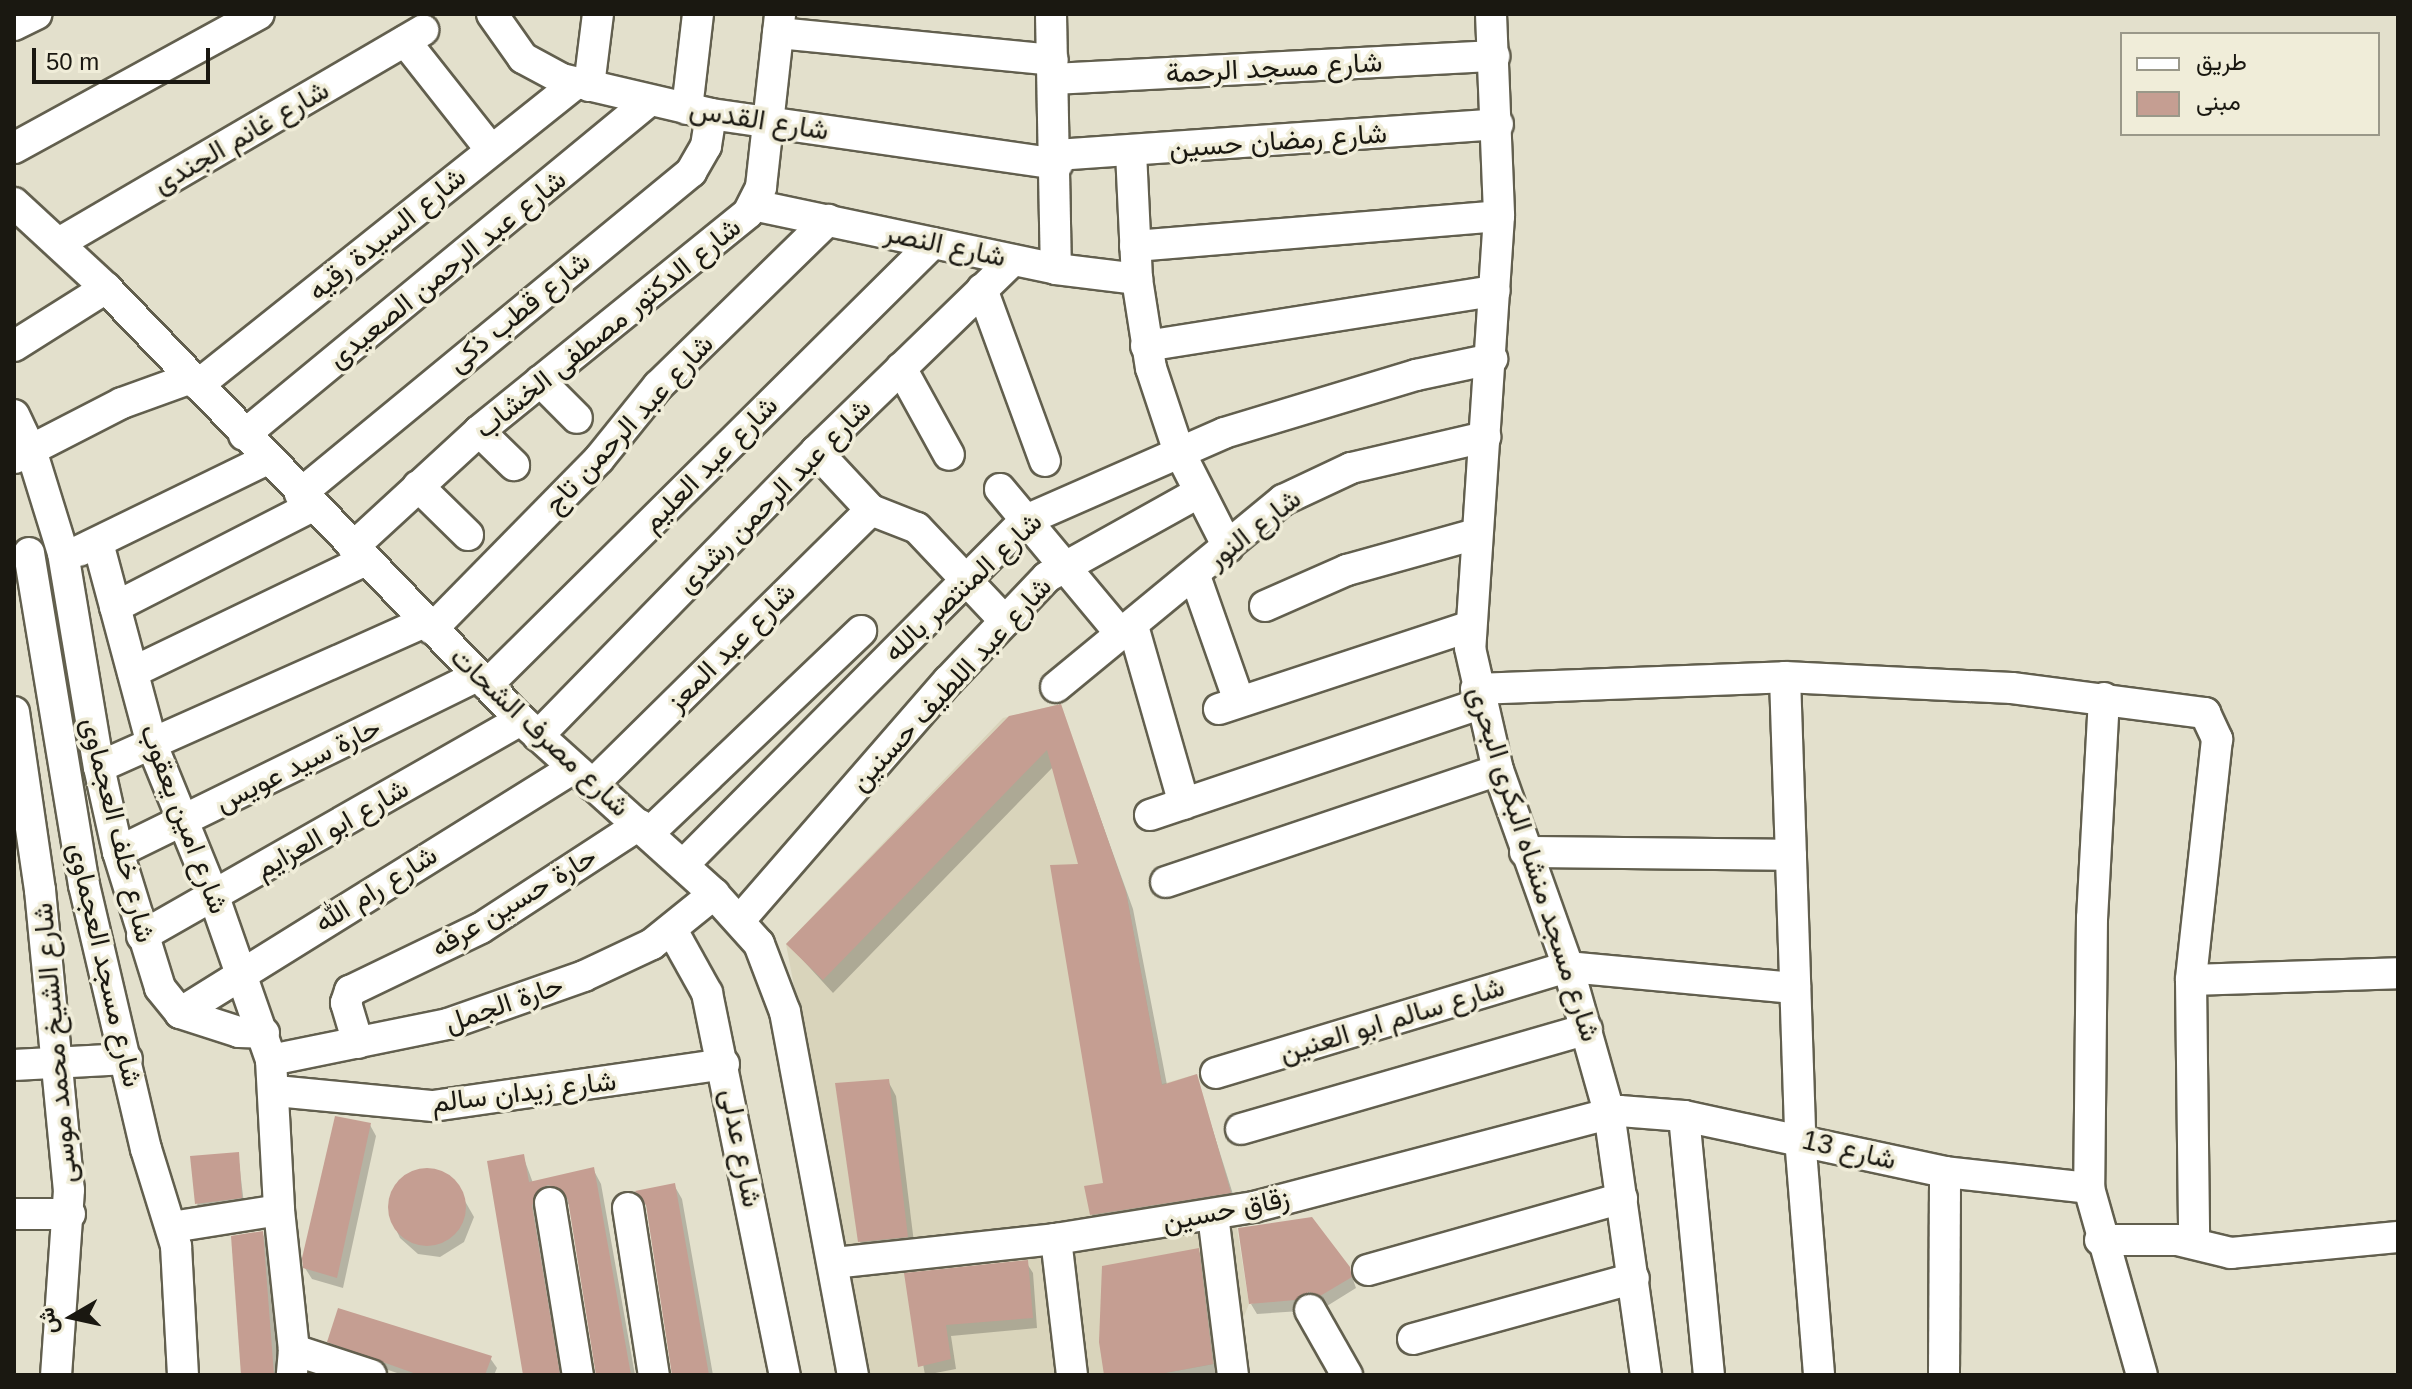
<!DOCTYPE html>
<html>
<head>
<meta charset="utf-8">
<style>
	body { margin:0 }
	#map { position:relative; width:2412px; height:1389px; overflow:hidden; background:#e3e0cc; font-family:Helvetica,Vazirmatn,sans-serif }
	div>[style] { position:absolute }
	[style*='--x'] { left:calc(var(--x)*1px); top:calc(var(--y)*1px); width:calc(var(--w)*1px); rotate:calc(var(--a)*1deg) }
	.built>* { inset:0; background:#d9d4bb }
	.shadow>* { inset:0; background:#0003 }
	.building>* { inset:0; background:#c59e92 }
	.round { border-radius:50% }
	.roads { filter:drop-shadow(2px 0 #625f4e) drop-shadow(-2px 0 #625f4e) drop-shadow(0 2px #625f4e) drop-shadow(0 -2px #625f4e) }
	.minor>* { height:30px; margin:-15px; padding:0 15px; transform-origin:15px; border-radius:15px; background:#fff }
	span { translate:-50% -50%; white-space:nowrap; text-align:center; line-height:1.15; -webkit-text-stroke:7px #f0edd9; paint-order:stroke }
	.street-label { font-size:28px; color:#1a1811 }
	.frame { position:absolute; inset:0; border:16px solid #1a1811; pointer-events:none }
	.legend { position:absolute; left:2120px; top:32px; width:260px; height:104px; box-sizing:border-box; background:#f0edd9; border:2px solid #9a9889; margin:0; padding:10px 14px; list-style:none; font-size:24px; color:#1a1811 }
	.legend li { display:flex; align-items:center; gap:16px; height:40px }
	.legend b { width:40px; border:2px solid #9a9889 }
	.north { position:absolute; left:32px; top:1277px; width:80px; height:80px; -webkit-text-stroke:6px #f0edd9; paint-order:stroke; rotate:261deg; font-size:22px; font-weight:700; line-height:32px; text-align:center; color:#1a1811 }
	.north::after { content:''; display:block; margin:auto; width:28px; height:36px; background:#1a1811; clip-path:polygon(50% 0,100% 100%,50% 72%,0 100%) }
	.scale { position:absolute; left:32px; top:48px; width:178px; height:36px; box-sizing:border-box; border:4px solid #1a1811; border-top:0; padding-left:10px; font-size:24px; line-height:28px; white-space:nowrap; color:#1a1811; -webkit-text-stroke:6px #f0edd9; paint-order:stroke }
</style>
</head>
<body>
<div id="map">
	<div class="built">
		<i style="clip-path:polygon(1061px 704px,1126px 892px,1162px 1084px,1197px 1074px,1232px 1197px,1249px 1304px,1225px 1362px,1154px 1375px,868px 1375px,786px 944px,1003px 718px)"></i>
	</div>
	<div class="shadow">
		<i style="clip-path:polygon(1060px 706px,1133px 909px,1167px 1085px,1196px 1077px,1237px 1207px,1100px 1229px,1092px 1215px,1105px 1185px,1081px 866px,1054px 766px,833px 993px,788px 944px)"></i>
		<i style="clip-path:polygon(888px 1081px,896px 1096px,915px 1251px,868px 1256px,860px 1242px)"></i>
		<i style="clip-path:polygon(370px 1125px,376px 1136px,343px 1288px,312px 1279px,305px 1268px)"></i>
		<i style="clip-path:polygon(238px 1154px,244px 1204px,201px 1210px,197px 1204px)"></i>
		<i style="clip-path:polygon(523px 1156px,533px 1183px,593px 1169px,601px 1184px,635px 1375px,597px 1375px,571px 1205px,555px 1199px,564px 1375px,525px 1375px)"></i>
		<i style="clip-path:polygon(416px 1170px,437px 1170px,453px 1180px,474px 1217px,464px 1242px,440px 1257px,418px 1254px,400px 1238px,389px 1214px,398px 1181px)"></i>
		<i style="clip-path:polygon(674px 1185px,682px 1199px,713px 1375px,673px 1375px,649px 1210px,638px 1193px)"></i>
		<i style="clip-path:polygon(262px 1233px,268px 1244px,279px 1375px,243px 1375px)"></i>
		<i style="clip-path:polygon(1198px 1250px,1206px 1264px,1220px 1375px,1106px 1375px)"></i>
		<i style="clip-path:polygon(1026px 1262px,1033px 1273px,1037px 1328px,951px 1336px,956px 1369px,925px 1375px,907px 1275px)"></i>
		<i style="clip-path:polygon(1349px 1268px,1356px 1288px,1327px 1306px,1316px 1302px,1301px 1311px,1257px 1314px,1251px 1304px)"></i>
		<i style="clip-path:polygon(329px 1342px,490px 1358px,497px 1368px,494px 1375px,403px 1375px,335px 1352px)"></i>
	</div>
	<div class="building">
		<i style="clip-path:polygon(1061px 704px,1126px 892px,1162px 1085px,1197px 1074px,1231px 1193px,1090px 1215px,1084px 1186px,1103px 1183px,1050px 865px,1078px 864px,1047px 750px,823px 980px,786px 944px,1009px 716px)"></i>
		<i style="clip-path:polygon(889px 1079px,908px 1237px,858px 1242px,835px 1083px)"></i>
		<i style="clip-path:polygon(335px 1116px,371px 1123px,337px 1278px,303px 1268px,302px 1258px)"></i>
		<i style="clip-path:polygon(239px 1152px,242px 1198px,195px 1204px,190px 1156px)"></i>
		<i style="clip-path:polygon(524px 1154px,529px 1182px,594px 1167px,631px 1375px,596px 1375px,568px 1200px,563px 1191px,548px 1185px,538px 1190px,532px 1206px,560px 1375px,523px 1375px,487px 1161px)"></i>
		<i class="round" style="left:388px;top:1168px;width:78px;height:78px"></i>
		<i style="clip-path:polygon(675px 1183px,709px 1375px,672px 1375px,646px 1205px,635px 1191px)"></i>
		<i style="clip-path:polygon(1312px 1217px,1350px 1267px,1352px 1277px,1320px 1296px,1309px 1292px,1295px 1300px,1249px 1304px,1238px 1228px)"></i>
		<i style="clip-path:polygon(263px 1231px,274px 1375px,241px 1375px,231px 1236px)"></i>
		<i style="clip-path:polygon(1199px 1248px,1213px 1364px,1154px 1375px,1104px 1375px,1099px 1342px,1102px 1266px)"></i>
		<i style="clip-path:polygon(1028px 1260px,1033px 1318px,946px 1325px,951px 1359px,918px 1367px,904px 1273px)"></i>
		<i style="clip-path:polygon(338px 1308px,492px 1356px,485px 1375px,419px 1375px,327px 1342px)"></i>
	</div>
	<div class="roads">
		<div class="minor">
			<i style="--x:492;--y:14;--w:54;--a:54.8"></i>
			<i style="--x:523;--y:58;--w:44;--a:28.3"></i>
			<i style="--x:562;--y:79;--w:153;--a:13.2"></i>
			<i style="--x:711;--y:114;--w:350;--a:8.2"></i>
			<i style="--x:1051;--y:14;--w:255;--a:88.9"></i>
			<i style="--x:1491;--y:14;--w:202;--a:87.7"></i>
			<i style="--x:1499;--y:216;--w:433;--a:93.8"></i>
			<i style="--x:1470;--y:648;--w:125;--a:77.1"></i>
			<i style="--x:1498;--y:770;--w:209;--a:70.4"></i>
			<i style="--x:1568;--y:967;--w:151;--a:74.2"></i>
			<i style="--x:1609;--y:1112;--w:266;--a:82"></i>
			<i style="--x:14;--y:25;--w:25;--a:-26"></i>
			<i style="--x:778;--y:33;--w:276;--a:5.6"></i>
			<i style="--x:405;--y:41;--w:139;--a:51.7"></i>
			<i style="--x:1054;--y:79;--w:441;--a:-3"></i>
			<i style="--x:589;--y:86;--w:73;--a:-82.9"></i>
			<i style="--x:687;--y:109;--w:96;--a:-83.4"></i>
			<i style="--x:14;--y:148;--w:279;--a:-28.7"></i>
			<i style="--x:1131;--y:152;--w:127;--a:87.3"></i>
			<i style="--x:1137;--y:279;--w:90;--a:81.1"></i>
			<i style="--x:1151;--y:368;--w:85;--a:71.6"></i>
			<i style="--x:1178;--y:449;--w:110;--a:63"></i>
			<i style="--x:1057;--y:155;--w:442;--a:-4"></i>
			<i style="--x:14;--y:203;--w:125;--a:42.7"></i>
			<i style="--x:106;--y:288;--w:599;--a:46.15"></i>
			<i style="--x:521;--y:720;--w:260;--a:42"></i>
			<i style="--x:714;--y:894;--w:67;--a:48"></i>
			<i style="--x:759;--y:944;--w:73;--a:69.1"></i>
			<i style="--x:785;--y:1012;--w:369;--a:79.4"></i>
			<i style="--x:753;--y:205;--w:310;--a:11.9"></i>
			<i style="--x:1056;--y:269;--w:82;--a:7"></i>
			<i style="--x:59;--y:243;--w:422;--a:-30.3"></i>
			<i style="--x:1135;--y:246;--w:365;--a:-4.7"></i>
			<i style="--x:982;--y:289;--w:183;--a:69.9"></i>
			<i style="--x:14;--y:346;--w:109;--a:-32.2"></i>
			<i style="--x:1146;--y:346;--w:353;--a:-9"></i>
			<i style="--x:901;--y:368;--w:99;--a:61.1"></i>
			<i style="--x:540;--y:381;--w:52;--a:45"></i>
			<i style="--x:198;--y:385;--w:484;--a:-38.6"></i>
			<i style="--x:14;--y:415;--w:42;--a:64.7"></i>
			<i style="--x:32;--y:453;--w:105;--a:72.8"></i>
			<i style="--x:63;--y:553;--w:217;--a:80.5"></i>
			<i style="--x:99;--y:767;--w:87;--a:77.4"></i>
			<i style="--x:118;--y:852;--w:142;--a:72.8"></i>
			<i style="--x:160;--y:988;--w:32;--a:51"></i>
			<i style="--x:180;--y:1013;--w:62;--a:17.9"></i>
			<i style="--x:239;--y:1032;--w:25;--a:2"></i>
			<i style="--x:479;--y:431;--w:49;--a:44.2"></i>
			<i style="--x:244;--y:435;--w:525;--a:-39.51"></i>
			<i style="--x:816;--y:451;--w:81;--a:47"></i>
			<i style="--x:871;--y:510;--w:49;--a:21.4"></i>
			<i style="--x:917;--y:528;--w:128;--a:46.6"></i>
			<i style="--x:15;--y:458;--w:120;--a:-27.2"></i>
			<i style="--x:122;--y:403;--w:73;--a:-19.9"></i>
			<i style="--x:418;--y:486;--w:70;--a:44.4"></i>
			<i style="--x:1000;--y:489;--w:189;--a:50.2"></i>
			<i style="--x:300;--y:494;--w:507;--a:-39.47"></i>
			<i style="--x:691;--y:172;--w:30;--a:-60"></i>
			<i style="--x:706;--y:146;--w:32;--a:-81"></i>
			<i style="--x:98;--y:543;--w:209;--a:75"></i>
			<i style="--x:152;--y:745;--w:164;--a:67.8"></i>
			<i style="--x:214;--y:897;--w:173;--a:70.7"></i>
			<i style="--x:271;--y:1060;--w:150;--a:86.9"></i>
			<i style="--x:279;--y:1210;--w:141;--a:83.9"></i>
			<i style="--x:294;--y:1350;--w:25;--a:95"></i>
			<i style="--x:353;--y:547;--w:171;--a:-42.6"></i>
			<i style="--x:479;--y:431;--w:346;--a:-39"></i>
			<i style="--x:748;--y:213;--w:29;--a:-63"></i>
			<i style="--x:761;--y:187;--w:174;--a:-83.7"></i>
			<i style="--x:79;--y:551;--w:210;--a:-26"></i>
			<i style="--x:29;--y:553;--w:337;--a:80.6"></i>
			<i style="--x:84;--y:885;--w:271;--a:76.8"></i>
			<i style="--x:146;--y:1149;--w:102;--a:72.8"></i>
			<i style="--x:176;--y:1246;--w:129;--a:86.9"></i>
			<i style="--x:1195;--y:576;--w:133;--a:70.6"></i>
			<i style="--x:1265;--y:606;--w:90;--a:-23.7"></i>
			<i style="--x:1347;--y:570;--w:134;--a:-15.6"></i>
			<i style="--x:115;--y:607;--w:221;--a:-27.1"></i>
			<i style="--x:1133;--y:626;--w:185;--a:74"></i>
			<i style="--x:432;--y:629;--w:238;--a:-45.5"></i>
			<i style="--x:599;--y:459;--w:94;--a:-51.1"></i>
			<i style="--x:658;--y:386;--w:238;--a:-44.3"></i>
			<i style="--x:133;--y:672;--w:256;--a:-25.7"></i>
			<i style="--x:1785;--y:677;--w:461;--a:88.1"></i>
			<i style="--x:1800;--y:1138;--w:238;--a:85.4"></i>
			<i style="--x:487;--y:685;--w:628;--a:-44.74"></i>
			<i style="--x:1056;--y:687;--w:294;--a:-39.5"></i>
			<i style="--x:1283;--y:500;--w:75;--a:-25.2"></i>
			<i style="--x:1351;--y:468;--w:138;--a:-13"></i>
			<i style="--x:1476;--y:689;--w:309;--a:-2.2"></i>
			<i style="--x:1785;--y:677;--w:227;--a:2.8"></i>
			<i style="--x:2012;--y:688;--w:195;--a:7.4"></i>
			<i style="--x:2205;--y:713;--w:29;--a:65"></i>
			<i style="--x:2217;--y:739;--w:242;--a:96.2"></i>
			<i style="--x:2191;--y:980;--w:263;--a:89.3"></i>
			<i style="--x:2104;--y:698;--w:220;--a:93.1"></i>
			<i style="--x:2092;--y:918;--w:270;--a:90.6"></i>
			<i style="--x:2089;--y:1188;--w:194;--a:74.2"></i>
			<i style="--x:1219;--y:709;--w:263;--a:-18.2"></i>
			<i style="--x:14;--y:712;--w:180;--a:81.7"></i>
			<i style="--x:40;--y:890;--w:301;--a:84.5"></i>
			<i style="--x:69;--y:1190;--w:185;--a:94"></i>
			<i style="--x:538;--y:736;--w:398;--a:-45.7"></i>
			<i style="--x:816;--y:451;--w:274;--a:-44.1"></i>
			<i style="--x:99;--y:767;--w:357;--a:-24"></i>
			<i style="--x:592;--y:785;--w:392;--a:-44.6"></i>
			<i style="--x:1150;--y:815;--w:347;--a:-18.6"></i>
			<i style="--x:649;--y:833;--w:293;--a:-43.6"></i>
			<i style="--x:118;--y:852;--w:401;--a:-26.1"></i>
			<i style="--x:1525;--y:852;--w:266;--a:0.6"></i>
			<i style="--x:683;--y:865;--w:486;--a:-45.2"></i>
			<i style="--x:1026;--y:520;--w:216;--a:-23.7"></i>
			<i style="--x:1224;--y:433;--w:201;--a:-16.8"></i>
			<i style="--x:1416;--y:375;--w:78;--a:-11.9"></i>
			<i style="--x:1166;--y:882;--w:350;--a:-18.6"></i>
			<i style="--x:740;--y:920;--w:317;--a:-49"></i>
			<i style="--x:948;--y:681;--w:144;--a:-46.4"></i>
			<i style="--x:1047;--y:577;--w:173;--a:-29.1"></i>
			<i style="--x:672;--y:930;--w:72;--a:60.9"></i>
			<i style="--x:707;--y:993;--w:390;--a:78.5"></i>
			<i style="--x:142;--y:936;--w:436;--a:-29.7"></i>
			<i style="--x:2191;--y:980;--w:207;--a:-1.9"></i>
			<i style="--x:180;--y:1013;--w:463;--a:-31.9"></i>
			<i style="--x:358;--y:1043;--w:42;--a:-106.7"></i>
			<i style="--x:346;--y:1003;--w:13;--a:-72"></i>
			<i style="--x:350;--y:991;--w:145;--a:-25.7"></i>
			<i style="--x:481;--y:928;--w:189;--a:-33.1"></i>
			<i style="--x:271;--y:1060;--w:181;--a:-11.5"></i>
			<i style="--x:448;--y:1024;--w:144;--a:-19.4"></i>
			<i style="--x:584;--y:976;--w:75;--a:-25.2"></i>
			<i style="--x:652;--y:944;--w:80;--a:-38.9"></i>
			<i style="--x:14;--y:1065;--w:113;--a:-3"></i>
			<i style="--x:1216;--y:1073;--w:368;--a:-16.8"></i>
			<i style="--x:1568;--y:967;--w:228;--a:5.3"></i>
			<i style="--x:276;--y:1091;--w:158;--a:5.5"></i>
			<i style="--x:433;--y:1106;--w:294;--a:-8.2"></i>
			<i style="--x:1684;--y:1116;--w:260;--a:84.5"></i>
			<i style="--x:1241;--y:1129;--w:360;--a:-16.1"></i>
			<i style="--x:550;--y:1203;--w:174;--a:80.8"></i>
			<i style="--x:628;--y:1208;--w:169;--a:81.2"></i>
			<i style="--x:14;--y:1214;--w:56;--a:0"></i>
			<i style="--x:1213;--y:1215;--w:161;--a:82.9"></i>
			<i style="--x:172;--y:1227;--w:108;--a:-9"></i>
			<i style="--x:1056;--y:1239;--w:137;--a:83.3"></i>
			<i style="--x:2100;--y:1240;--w:77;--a:0"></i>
			<i style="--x:2177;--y:1240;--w:56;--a:13.5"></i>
			<i style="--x:2231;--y:1253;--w:168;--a:-5.5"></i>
			<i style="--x:834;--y:1263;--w:223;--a:-6.2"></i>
			<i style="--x:1056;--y:1239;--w:201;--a:-9.2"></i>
			<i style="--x:1254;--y:1207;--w:378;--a:-14.7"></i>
			<i style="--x:1620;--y:1111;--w:64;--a:4.5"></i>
			<i style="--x:1684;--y:1116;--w:267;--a:12.1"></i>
			<i style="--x:1945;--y:1172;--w:145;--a:6.3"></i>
			<i style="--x:1368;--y:1270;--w:264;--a:-15.8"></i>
			<i style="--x:1310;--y:1310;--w:75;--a:60.4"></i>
			<i style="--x:1413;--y:1339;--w:229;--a:-15.4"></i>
			<i style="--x:294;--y:1350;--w:81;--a:18"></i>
			<i style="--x:1944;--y:1375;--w:203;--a:-89.7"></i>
		</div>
	</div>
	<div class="street-label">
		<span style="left:1274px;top:68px;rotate:-3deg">شارع مسجد الرحمة</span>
		<span style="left:759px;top:120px;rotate:9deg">شارع القدس</span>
		<span style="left:241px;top:137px;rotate:-30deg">شارع غانم الجندى</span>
		<span style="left:1278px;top:141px;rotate:-4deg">شارع رمضان حسين</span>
		<span style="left:387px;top:234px;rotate:-39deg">شارع السيدة رقيه</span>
		<span style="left:945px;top:245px;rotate:12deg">شارع النصر</span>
		<span style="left:447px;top:269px;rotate:-39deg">شارع عبد الرحمن الصعيدى</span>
		<span style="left:519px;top:312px;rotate:-39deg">شارع قطب ذكى</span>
		<span style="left:608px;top:328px;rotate:-39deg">شارع الدكتور مصطفى الخشاب</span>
		<span style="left:629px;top:424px;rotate:-47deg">شارع عبد الرحمن تاج</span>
		<span style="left:710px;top:464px;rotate:-45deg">شارع عبد العليم</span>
		<span style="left:774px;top:496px;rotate:-45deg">شارع عبد الرحمن رشدى</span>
		<span style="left:1254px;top:529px;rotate:-38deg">شارع النور</span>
		<span style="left:963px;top:587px;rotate:-43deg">شارع المنتصر بالله</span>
		<span style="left:731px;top:647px;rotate:-45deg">شارع عبد المعز</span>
		<span style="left:951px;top:684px;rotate:-47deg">شارع عبد اللطيف حسنين</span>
		<span style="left:540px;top:732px;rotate:43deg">شارع مصرف الشحات</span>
		<span style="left:298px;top:765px;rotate:-26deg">حارة سيد عويس</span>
		<span style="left:184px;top:819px;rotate:69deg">شارع امين يعقوب</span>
		<span style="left:332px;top:829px;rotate:-30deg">شارع ابو العزايم</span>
		<span style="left:118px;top:830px;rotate:76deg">شارع خلف العجماوى</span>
		<span style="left:1534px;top:864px;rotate:72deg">شارع مسجد منشاه البكرى البحرى</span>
		<span style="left:376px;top:889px;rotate:-32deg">شارع رام الله</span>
		<span style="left:514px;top:902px;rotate:-31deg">حارة حسين عرفه</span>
		<span style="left:105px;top:965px;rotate:77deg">شارع مسجد العجماوى</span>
		<span style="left:504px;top:1004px;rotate:-19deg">حارة الجمل</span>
		<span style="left:1392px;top:1020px;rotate:-17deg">شارع سالم ابو العنين</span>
		<span style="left:55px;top:1043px;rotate:-95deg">شارع الشيخ محمد موسى</span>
		<span style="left:524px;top:1092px;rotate:-7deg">شارع زيدان سالم</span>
		<span style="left:741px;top:1148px;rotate:79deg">شارع عدلى</span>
		<span style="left:1849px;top:1150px;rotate:13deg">شارع 13</span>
		<span style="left:1226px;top:1210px;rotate:-11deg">زقاق حسين</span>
	</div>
	<div class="frame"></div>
	<ul class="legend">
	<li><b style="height:10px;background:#fff"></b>طريق</li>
	<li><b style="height:22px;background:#c59e92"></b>مبنى</li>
	</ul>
	<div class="north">ش</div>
	<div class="scale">50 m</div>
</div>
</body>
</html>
